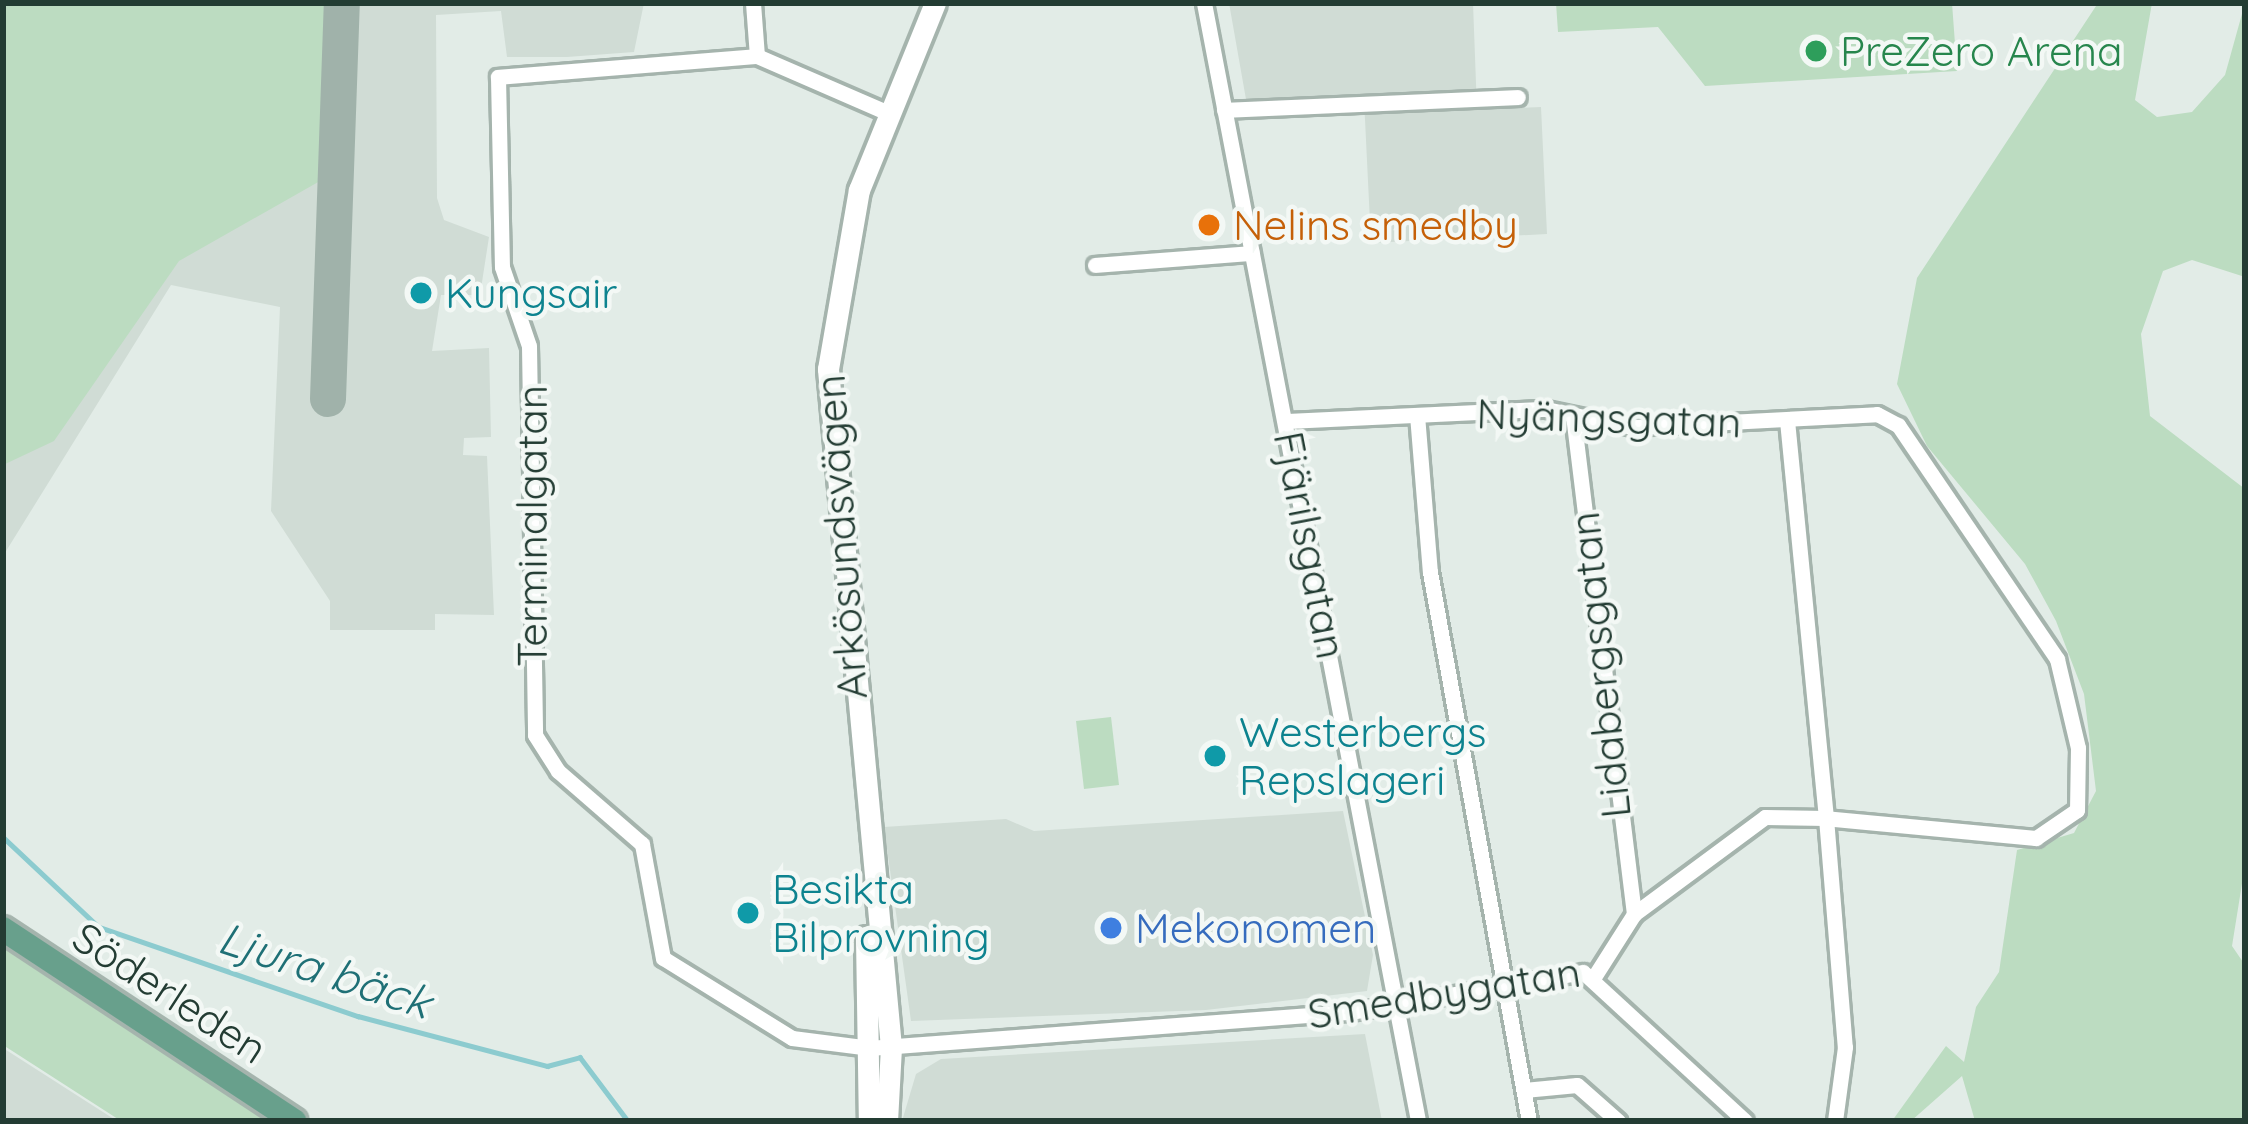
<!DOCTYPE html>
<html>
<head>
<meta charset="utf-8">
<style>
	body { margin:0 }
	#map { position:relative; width:2248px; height:1124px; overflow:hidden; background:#e2ece7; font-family:Quicksand,sans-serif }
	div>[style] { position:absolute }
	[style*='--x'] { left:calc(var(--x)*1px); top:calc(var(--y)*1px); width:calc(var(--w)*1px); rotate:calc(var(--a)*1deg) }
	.built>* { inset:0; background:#d0dcd5 }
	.green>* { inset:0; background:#bcdcc1 }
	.stream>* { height:4.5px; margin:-2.25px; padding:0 2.25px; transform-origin:2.25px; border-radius:2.25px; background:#8ccbcf }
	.taxiway>* { height:36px; margin:-18px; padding:0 18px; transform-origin:18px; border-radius:18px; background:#a0b2aa }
	.roads { filter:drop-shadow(3px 0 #a5b4ad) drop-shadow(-3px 0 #a5b4ad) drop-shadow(0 3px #a5b4ad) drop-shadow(0 -3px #a5b4ad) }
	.minor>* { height:15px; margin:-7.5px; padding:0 7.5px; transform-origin:7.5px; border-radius:7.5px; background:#fff }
	.secondary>* { height:21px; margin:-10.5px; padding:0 10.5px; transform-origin:10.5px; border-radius:10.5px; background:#fff }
	.primary>* { height:24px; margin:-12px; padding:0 12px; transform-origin:12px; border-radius:12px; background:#68a08c }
	.dots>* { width:33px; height:33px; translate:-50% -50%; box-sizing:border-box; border:6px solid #f3f8f5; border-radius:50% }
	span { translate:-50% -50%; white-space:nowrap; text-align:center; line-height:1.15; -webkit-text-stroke:9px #f3f8f5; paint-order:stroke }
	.leisure-label { font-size:42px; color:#27864d }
	.left { translate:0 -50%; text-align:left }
	.food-label { font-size:42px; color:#c56008 }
	.culture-label { font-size:42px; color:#0d838f }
	.street-label { font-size:42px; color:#233c33 }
	.shop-label { font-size:42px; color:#366cbe }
	.water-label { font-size:45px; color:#1f7076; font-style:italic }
	.frame { position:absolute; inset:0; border:6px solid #233c33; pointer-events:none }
</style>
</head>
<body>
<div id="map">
	<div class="built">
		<i style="clip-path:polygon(3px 3px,644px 3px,634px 52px,567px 57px,507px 57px,501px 11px,436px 15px,437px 198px,444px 220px,489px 237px,480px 295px,441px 295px,432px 351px,489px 348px,491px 437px,464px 438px,463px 455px,487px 456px,494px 615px,435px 614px,435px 630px,330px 630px,330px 601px,271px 511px,280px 307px,171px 285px,3px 556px)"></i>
		<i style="clip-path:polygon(1229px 3px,1473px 3px,1477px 110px,1541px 107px,1547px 234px,1371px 243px,1364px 99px,1247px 105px)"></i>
		<i style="clip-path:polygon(1343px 811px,1373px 955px,1367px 991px,1206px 1010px,911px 1021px,884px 827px,1006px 819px,1034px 831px)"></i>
		<i style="clip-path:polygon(1365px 1034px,1382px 1121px,902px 1121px,916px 1074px,941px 1059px)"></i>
		<i style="clip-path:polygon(3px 1048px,117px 1121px,3px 1121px)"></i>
	</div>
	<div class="green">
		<i style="clip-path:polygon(3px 3px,328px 5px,320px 181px,179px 261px,54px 441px,3px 465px)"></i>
		<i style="clip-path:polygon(1556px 3px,1952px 3px,1957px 71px,1705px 86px,1658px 27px,1558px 32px)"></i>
		<i style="clip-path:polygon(2098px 3px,2152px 3px,2135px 100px,2157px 117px,2192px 112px,2225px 75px,2245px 3px,2245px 277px,2192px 260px,2163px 271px,2141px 334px,2150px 416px,2245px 489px,2245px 865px,2232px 946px,2245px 965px,2245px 1121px,1975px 1121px,1962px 1076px,1911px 1121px,1892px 1121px,1946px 1046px,1964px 1062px,1976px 1007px,1999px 972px,2017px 850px,2074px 833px,2096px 791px,2084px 694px,2056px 621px,2025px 564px,1927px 446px,1897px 384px,1917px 278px)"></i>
		<i style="clip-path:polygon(1111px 717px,1119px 785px,1084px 789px,1076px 721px)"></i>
		<i style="clip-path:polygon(3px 944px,24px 958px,272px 1121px,121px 1121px,3px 1045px)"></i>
	</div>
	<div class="stream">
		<i style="--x:3;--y:837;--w:132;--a:43.2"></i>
		<i style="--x:99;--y:927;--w:274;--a:19"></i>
		<i style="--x:358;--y:1016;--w:196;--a:14.8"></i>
		<i style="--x:547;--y:1066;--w:34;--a:-15"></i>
		<i style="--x:580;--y:1057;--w:80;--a:53.1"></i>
	</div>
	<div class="taxiway">
		<i style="--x:328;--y:399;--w:396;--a:-88"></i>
	</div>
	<div class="roads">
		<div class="minor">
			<i style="--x:753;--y:3;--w:53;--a:85.7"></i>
			<i style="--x:1204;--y:3;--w:1138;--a:79.16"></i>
			<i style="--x:1224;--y:110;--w:294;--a:-2.5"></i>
			<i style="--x:886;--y:112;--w:141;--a:-156.5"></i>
			<i style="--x:757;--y:56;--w:260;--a:175.4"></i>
			<i style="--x:498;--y:77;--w:190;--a:88.8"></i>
			<i style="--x:502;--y:267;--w:83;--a:71.1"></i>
			<i style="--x:529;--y:346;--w:389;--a:89.1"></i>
			<i style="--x:535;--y:735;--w:43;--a:57.4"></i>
			<i style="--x:558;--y:771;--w:111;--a:41"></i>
			<i style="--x:642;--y:844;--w:116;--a:79.6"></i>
			<i style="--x:663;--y:958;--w:152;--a:31.8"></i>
			<i style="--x:792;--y:1038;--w:79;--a:7.3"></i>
			<i style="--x:870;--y:1048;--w:481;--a:-4.3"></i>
			<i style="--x:1350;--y:1012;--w:236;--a:-9.7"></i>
			<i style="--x:1583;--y:972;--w:220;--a:42.6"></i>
			<i style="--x:1095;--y:265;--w:157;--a:-4.4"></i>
			<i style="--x:1417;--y:415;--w:158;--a:85.3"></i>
			<i style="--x:1430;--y:572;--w:558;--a:79.78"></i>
			<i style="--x:1573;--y:415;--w:503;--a:83.03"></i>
			<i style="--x:1287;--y:421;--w:259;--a:-2.7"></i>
			<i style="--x:1546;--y:409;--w:88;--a:11.8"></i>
			<i style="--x:1632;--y:427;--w:245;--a:-3"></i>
			<i style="--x:1877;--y:414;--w:24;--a:28"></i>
			<i style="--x:1898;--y:425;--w:283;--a:55.8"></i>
			<i style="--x:2057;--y:659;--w:91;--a:76.7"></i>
			<i style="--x:2078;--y:748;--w:62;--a:90.9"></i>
			<i style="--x:2077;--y:810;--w:50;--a:145.7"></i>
			<i style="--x:2036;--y:838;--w:211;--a:-174.6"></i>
			<i style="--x:1826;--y:818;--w:230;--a:85.3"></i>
			<i style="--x:1845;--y:1047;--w:75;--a:97.7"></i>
			<i style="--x:1594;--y:977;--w:75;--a:-57.6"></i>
			<i style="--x:1634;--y:914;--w:163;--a:-36.5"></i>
			<i style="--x:1765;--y:817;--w:61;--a:0.9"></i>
			<i style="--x:1826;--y:818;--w:397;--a:-95.6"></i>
			<i style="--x:1524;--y:1090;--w:53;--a:-5.4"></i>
			<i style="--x:1577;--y:1085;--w:55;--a:41.3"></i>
		</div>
		<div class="secondary">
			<i style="--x:866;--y:937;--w:184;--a:89.1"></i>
			<i style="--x:887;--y:1121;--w:74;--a:-86.9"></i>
			<i style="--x:891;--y:1047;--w:681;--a:-95.31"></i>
			<i style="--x:828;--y:369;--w:182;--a:-80.2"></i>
			<i style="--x:859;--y:190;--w:202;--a:-67.9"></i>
		</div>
		<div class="primary">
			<i style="--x:3;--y:929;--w:349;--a:33.4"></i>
		</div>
	</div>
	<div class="dots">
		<i style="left:1816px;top:51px;background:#2e9e5b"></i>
		<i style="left:1209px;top:225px;background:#e8710a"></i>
		<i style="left:421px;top:293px;background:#0f9aa8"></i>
		<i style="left:1215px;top:756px;background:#0f9aa8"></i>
		<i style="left:748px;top:913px;background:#0f9aa8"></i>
		<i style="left:1111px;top:928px;background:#3f7fe0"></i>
	</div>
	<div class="leisure-label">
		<span class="left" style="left:1840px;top:51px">PreZero Arena</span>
	</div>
	<div class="food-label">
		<span class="left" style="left:1233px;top:225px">Nelins smedby</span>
	</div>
	<div class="culture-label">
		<span class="left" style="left:445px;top:293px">Kungsair</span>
		<span class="left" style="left:1239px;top:756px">Westerbergs<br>Repslageri</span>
		<span class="left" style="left:772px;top:913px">Besikta<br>Bilprovning</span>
	</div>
	<div class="street-label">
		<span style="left:1609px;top:418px;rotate:2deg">Nyängsgatan</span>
		<span style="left:532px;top:526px;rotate:-90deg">Terminalgatan</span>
		<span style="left:841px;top:537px;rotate:-94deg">Arkösundsvägen</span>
		<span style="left:1310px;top:545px;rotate:79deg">Fjärilsgatan</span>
		<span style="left:1600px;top:665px;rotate:-96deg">Lidabergsgatan</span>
		<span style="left:170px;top:993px;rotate:33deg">Söderleden</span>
		<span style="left:1444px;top:993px;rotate:-9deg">Smedbygatan</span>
	</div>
	<div class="shop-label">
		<span class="left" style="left:1135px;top:928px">Mekonomen</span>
	</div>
	<div class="water-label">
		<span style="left:325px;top:970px;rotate:18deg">Ljura bäck</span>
	</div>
	<div class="frame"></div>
</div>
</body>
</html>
